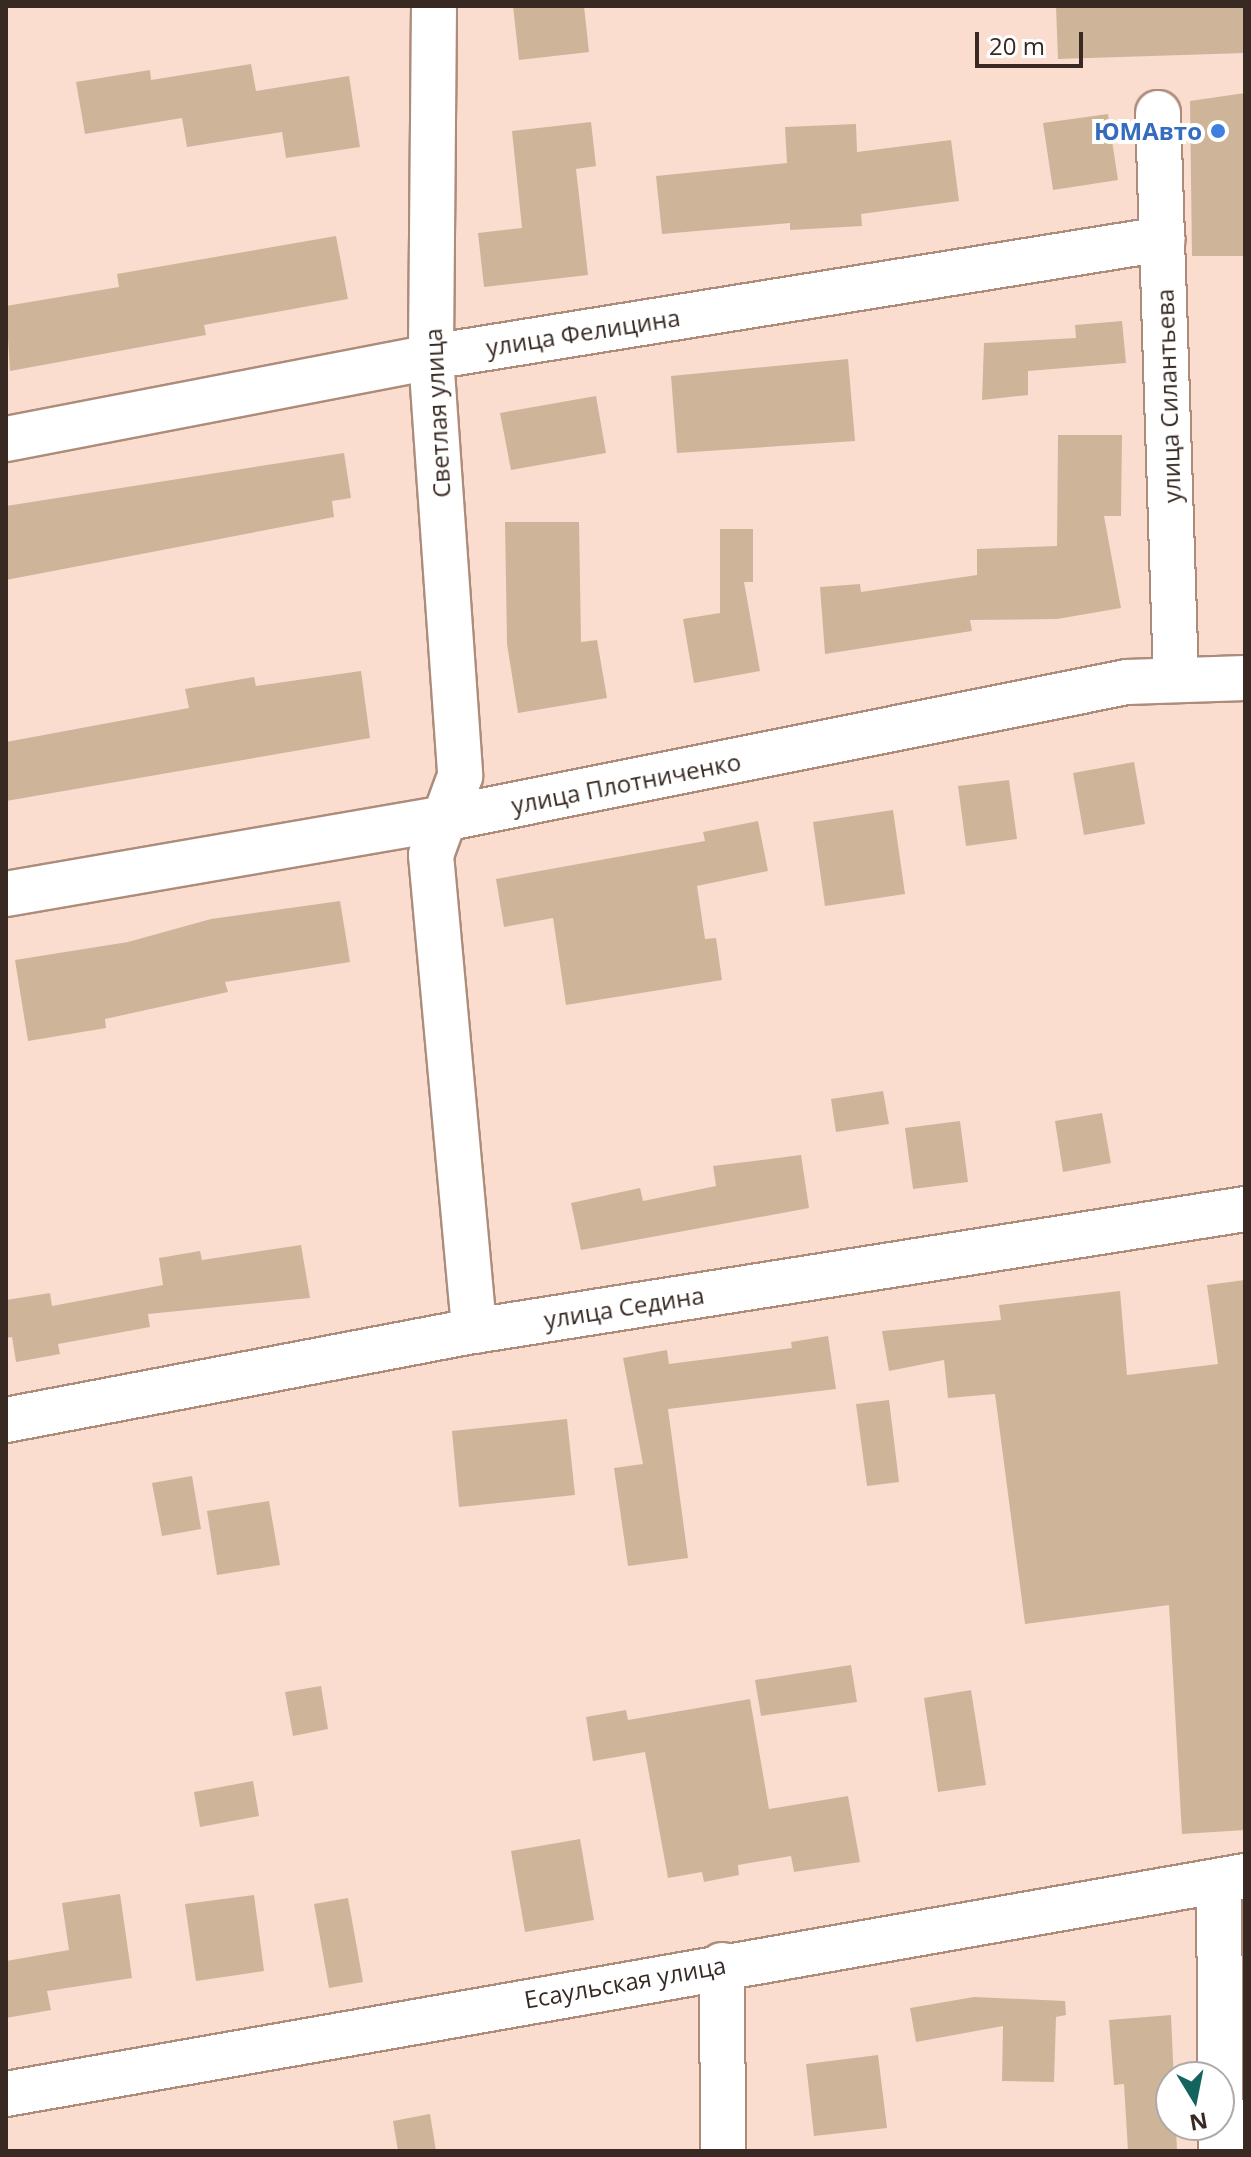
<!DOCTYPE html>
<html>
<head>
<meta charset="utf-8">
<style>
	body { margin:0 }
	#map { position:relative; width:1251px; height:2157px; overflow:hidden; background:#faddcf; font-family:"Open Sans",sans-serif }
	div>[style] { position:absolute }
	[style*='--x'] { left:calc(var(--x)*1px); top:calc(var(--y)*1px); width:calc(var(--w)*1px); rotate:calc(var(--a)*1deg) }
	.building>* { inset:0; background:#ceb599 }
	.roads { filter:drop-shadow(2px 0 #ad8c7b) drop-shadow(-2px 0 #ad8c7b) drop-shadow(0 2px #ad8c7b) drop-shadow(0 -2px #ad8c7b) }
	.minor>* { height:44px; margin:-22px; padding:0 22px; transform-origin:22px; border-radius:22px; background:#fff }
	.dots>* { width:22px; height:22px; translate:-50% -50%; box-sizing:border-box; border:4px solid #fff; border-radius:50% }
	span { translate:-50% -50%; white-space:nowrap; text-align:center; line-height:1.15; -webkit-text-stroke:8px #fff; paint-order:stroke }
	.shop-label { font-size:24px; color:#366cbe; font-weight:700 }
	.right { translate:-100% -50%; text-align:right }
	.street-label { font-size:24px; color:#382a23 }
	.frame { position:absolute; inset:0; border:8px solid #382a23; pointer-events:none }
	.north { position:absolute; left:1155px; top:2061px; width:80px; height:80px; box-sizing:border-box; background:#fff; border:2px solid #afaaa7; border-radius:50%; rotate:170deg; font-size:22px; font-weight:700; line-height:32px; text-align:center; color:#382a23 }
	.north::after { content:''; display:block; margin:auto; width:28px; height:36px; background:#15635d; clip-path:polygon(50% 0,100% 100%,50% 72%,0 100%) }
	.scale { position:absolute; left:975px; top:32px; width:108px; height:36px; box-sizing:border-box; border:4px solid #382a23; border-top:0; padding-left:10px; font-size:24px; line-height:28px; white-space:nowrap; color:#382a23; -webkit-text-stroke:6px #fff; paint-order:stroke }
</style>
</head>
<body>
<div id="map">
	<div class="building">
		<i style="clip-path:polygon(513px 6px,584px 6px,589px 52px,519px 60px)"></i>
		<i style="clip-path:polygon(1056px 6px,1245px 6px,1245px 53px,1058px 59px)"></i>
		<i style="clip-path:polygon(251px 64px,256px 91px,349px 76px,360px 147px,286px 158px,282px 132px,187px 147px,182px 118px,85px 134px,76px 82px,150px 70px,151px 80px)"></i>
		<i style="clip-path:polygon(1245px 93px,1245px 256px,1192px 256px,1190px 101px)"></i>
		<i style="clip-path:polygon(1108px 114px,1118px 180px,1053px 190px,1043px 123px)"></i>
		<i style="clip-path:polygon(591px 122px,596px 166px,576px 169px,588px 275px,484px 287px,478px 233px,522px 228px,512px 131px)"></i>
		<i style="clip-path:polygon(856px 124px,857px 152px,951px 140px,959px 201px,861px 214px,862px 226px,790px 230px,790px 223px,662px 234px,656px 176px,787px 163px,785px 127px)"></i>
		<i style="clip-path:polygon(336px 236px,348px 299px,204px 325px,206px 335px,10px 371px,6px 306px,119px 287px,117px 274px)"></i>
		<i style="clip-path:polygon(1122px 321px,1126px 363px,1028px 371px,1028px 395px,982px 400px,984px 343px,1076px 338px,1075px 325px)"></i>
		<i style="clip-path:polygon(848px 359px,855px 441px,677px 453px,671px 376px)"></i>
		<i style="clip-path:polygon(596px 396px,606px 453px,511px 470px,500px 413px)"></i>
		<i style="clip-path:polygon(1058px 435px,1122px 435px,1121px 516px,1104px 516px,1121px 608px,1057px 619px,970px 620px,972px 631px,825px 654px,820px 587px,860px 584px,861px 592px,977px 575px,977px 549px,1057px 546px)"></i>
		<i style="clip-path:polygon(344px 453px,351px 498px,332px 501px,334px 517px,6px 580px,6px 506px)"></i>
		<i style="clip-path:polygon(505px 522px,579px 522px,581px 642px,597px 640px,607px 698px,518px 713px,507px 644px)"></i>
		<i style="clip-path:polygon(720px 529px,753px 529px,753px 582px,744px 582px,760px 671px,694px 683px,683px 619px,720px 613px)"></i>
		<i style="clip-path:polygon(361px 671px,370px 738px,6px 801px,6px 742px,189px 708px,185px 689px,254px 677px,256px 686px)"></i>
		<i style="clip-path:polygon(1134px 762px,1145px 824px,1084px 835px,1073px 773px)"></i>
		<i style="clip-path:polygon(1009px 780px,1017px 839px,966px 846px,958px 786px)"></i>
		<i style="clip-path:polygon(893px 810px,905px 894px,825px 906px,813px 822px)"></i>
		<i style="clip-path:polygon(758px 821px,768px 871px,697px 886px,705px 939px,716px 938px,722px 980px,566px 1005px,553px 918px,504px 927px,496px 879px,705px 841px,703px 832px)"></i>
		<i style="clip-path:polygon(340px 901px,350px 962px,225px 982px,228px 992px,105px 1019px,106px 1028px,28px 1041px,15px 960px,128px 942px,211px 919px)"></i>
		<i style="clip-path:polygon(883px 1091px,889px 1124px,836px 1132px,831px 1099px)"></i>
		<i style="clip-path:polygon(1102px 1113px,1111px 1163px,1063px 1172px,1055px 1121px)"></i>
		<i style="clip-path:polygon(960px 1121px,968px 1182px,913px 1189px,905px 1128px)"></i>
		<i style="clip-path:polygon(801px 1155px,809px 1208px,581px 1250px,571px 1203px,640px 1188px,643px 1201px,716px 1186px,713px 1166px)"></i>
		<i style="clip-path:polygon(301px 1245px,310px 1298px,148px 1314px,150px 1327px,58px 1344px,60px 1354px,16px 1362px,12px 1337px,6px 1338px,6px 1300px,50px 1293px,52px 1306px,163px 1285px,159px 1258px,200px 1251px,202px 1260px)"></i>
		<i style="clip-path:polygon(1245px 1280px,1245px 1830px,1182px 1834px,1169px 1605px,1025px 1624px,995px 1394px,948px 1398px,944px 1360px,889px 1371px,882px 1331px,1001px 1320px,999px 1305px,1120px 1291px,1127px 1375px,1218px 1364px,1207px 1285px)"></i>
		<i style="clip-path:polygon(828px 1336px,836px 1389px,668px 1409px,688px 1558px,628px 1566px,614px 1468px,643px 1464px,623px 1358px,667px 1350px,669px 1364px,792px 1348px,791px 1342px)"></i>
		<i style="clip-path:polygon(889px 1400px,899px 1482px,867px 1486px,856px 1404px)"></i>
		<i style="clip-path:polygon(567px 1419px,575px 1495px,459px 1507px,452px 1431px)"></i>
		<i style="clip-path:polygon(192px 1476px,201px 1529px,162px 1536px,152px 1483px)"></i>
		<i style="clip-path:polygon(269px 1501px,280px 1565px,217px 1575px,207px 1511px)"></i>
		<i style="clip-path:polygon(851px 1665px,857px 1702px,761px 1716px,755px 1680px)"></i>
		<i style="clip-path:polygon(321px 1686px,328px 1729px,293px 1736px,285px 1692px)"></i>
		<i style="clip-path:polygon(971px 1690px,986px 1785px,938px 1792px,924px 1698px)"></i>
		<i style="clip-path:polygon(750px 1699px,769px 1809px,848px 1796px,860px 1862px,794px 1872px,791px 1856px,738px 1865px,739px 1875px,704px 1882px,702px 1872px,668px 1878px,645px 1752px,593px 1761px,586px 1717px,626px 1710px,628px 1720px)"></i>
		<i style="clip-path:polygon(253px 1781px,259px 1816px,200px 1827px,194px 1792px)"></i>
		<i style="clip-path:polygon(580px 1839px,594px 1920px,525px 1932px,511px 1851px)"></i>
		<i style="clip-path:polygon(120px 1894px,132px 1978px,47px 1991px,51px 2010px,6px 2018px,6px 1961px,69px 1950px,62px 1903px)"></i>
		<i style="clip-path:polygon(254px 1895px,264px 1971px,196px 1981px,185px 1904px)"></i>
		<i style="clip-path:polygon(348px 1898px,363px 1982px,329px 1988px,314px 1904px)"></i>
		<i style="clip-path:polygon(974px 1997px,1065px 2001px,1066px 2015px,1056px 2017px,1054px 2082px,1002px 2081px,1003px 2026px,916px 2042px,910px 2008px)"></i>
		<i style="clip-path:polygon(1171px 2015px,1177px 2151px,1128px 2151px,1124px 2084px,1114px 2085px,1109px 2020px)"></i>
		<i style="clip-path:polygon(878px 2055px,887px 2128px,814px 2136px,806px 2064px)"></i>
		<i style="clip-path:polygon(430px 2114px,436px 2151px,398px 2151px,393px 2121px)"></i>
	</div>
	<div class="roads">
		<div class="minor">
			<i style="--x:434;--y:6;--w:351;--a:90.5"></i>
			<i style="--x:431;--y:357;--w:420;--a:86"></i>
			<i style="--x:460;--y:776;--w:84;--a:110.2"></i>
			<i style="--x:431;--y:855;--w:478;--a:84.8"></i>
			<i style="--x:1158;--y:113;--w:566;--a:88.18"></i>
			<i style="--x:6;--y:439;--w:433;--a:-10.9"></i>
			<i style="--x:431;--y:357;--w:741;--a:-9.16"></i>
			<i style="--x:6;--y:894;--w:448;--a:-9.8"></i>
			<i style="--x:448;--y:818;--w:692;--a:-11.33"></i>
			<i style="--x:1127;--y:682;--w:118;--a:-1.9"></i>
			<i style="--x:6;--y:1420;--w:476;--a:-10.8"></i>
			<i style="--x:474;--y:1331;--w:781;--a:-8.99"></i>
			<i style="--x:1219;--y:1883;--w:268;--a:89.6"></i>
			<i style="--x:722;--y:1965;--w:186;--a:89.7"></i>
			<i style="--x:6;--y:2094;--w:1258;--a:-9.98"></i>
		</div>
	</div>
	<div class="dots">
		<i style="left:1218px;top:131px;background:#3f7fe0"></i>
	</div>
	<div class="shop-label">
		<span class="right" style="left:1202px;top:131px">ЮМАвто</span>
	</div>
	<div class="street-label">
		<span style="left:583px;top:332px;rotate:-9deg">улица Фелицина</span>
		<span style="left:1168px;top:396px;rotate:-92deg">улица Силантьева</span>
		<span style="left:437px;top:413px;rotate:-93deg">Светлая улица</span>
		<span style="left:626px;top:783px;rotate:-11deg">улица Плотниченко</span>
		<span style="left:624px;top:1307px;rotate:-9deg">улица Седина</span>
		<span style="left:625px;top:1982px;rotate:-10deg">Есаульская улица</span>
	</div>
	<div class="frame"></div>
	<div class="north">N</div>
	<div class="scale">20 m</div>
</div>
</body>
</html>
